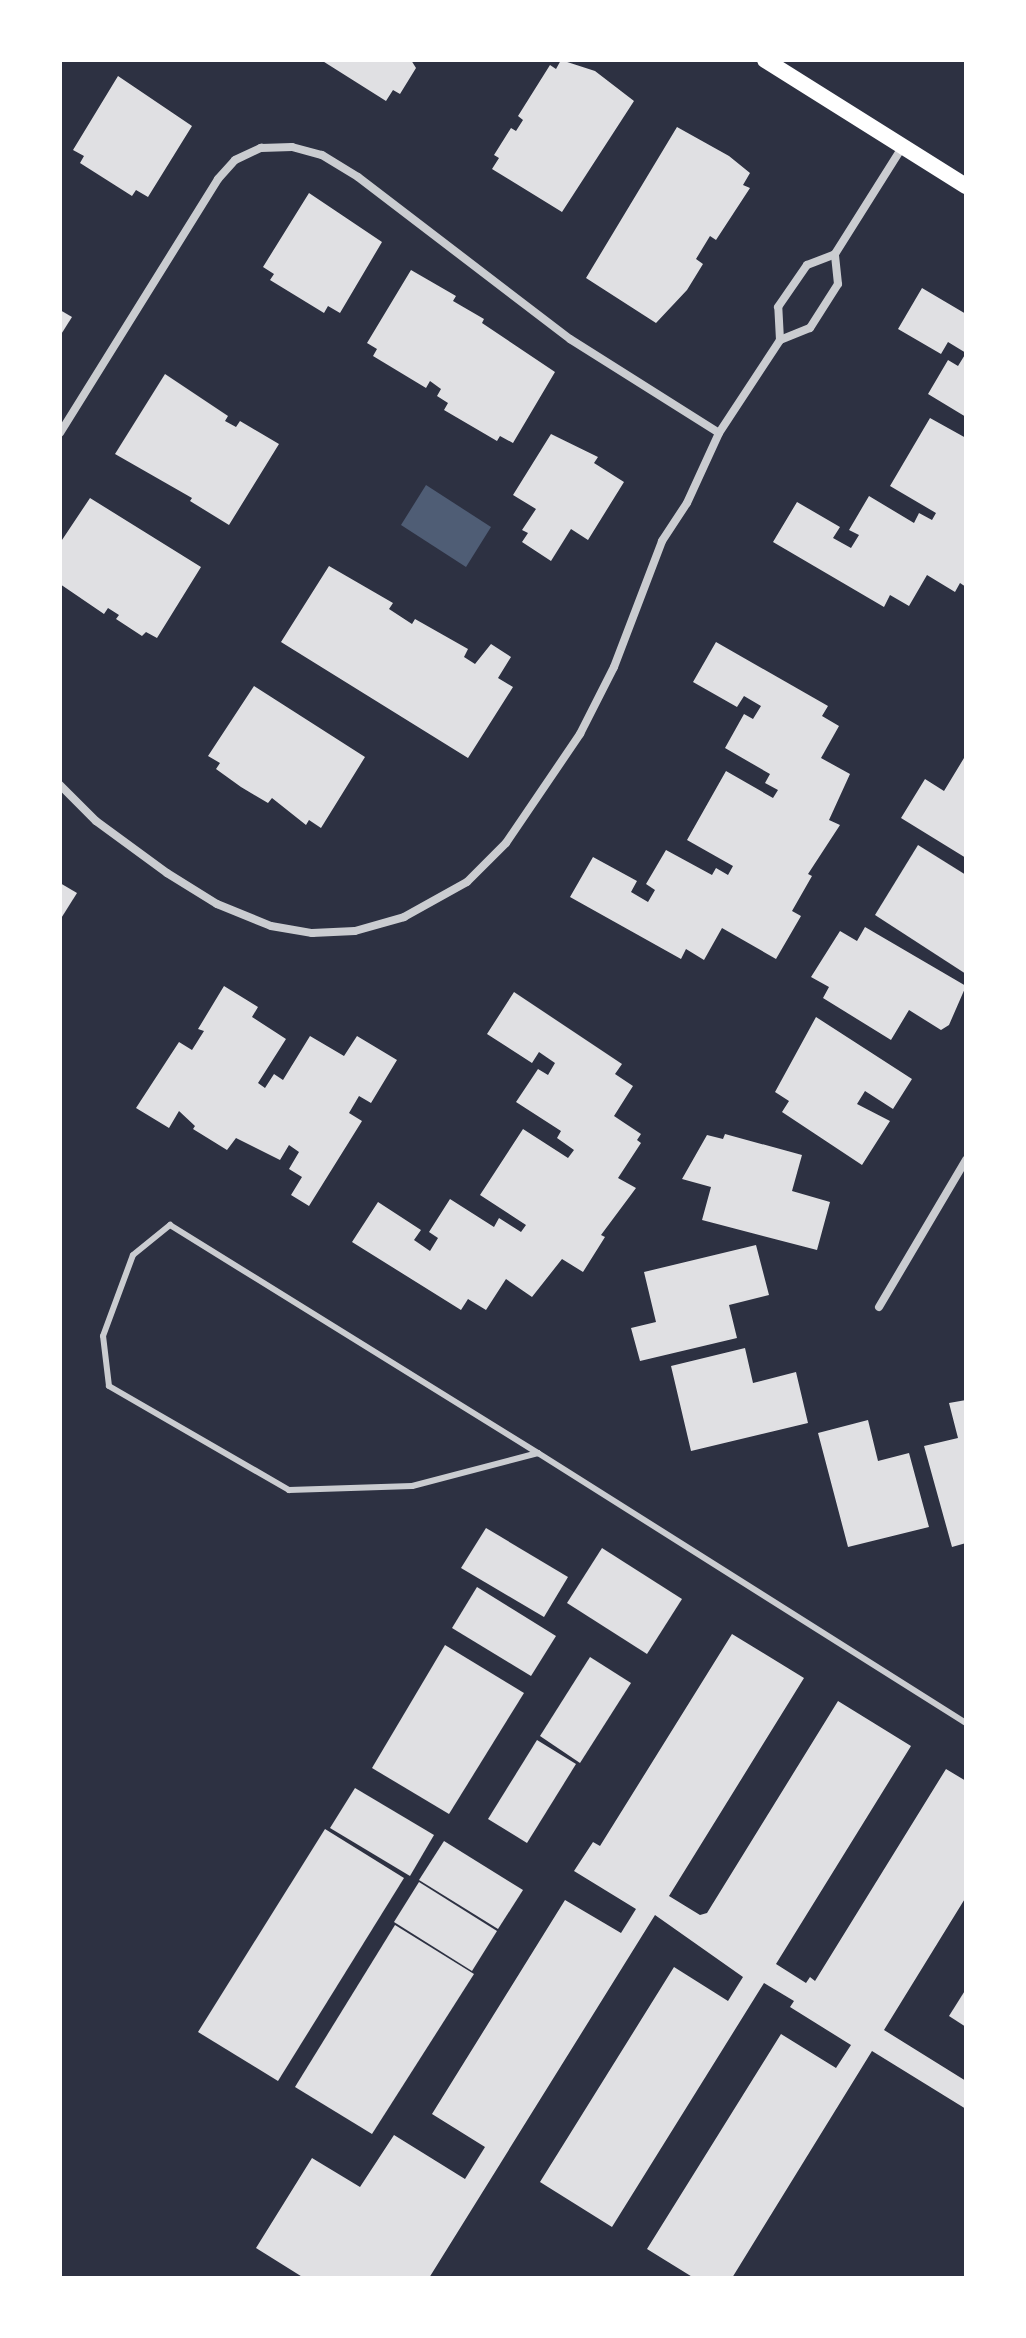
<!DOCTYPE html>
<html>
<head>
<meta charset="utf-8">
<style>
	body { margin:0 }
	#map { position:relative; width:1026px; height:2338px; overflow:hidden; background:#2d3142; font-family:Montserrat,sans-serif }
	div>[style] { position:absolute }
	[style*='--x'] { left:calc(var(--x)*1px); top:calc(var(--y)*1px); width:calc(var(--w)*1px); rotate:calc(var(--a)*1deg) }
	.water>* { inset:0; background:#4f5d75 }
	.building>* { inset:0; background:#e0e0e3 }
	.service>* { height:6px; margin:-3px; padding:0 3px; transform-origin:3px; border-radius:3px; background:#caccd0 }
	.minor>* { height:8px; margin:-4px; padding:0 4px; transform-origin:4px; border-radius:4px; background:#caccd0 }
	.secondary>* { height:16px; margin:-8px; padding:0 8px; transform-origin:8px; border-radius:8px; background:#fff }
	span { translate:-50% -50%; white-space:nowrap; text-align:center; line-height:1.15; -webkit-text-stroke:6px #fff; paint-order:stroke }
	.frame { position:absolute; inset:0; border:62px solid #fff; pointer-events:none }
</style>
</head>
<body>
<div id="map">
	<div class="water">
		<i style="clip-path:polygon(426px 485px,491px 527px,466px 567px,401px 525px)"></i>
	</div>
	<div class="building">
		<i style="clip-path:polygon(321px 60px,411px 60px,416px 68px,400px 94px,393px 90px,386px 101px)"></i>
		<i style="clip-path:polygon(561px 60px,595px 71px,634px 101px,562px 212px,492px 169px,499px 158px,494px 155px,511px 128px,516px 131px,523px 120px,518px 116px,550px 65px,556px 69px)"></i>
		<i style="clip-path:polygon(118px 76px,192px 126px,148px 197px,136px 190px,132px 196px,80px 163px,84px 156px,73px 150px)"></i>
		<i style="clip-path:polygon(677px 127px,729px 156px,750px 173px,743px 185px,750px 188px,716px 240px,710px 236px,696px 259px,703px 264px,687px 290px,656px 323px,586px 278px)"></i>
		<i style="clip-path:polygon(309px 193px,382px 242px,340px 313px,328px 306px,324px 313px,270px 280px,274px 274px,263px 267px)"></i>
		<i style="clip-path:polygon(411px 270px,456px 296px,453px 301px,484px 319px,482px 323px,555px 372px,513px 443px,500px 436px,497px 441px,444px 410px,448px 403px,437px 396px,441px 389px,430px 381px,426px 388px,373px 356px,377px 349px,367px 343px)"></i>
		<i style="clip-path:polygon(922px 288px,966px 314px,966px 417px,928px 394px,948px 360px,958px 366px,966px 353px,948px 342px,941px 354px,898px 329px)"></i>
		<i style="clip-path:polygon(60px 310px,72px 317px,60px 336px)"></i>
		<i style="clip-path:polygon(165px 374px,228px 416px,225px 421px,236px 427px,240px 421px,279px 444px,229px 525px,190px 501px,192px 498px,115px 454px)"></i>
		<i style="clip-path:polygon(930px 418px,966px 438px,966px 587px,960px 583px,955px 592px,927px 575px,909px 606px,890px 595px,884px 607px,773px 542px,797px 502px,840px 527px,833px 538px,851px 548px,859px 535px,849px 530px,869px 496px,914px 523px,919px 513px,932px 520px,936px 513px,890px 486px)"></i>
		<i style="clip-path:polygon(551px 434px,598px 457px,594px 463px,624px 482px,588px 540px,571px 529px,551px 561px,522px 542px,528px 533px,522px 530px,536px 509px,513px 495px)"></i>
		<i style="clip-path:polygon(90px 498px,201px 567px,157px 638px,146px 632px,142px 636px,116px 619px,119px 615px,108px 608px,104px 614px,60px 584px,60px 543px)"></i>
		<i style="clip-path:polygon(329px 566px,393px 603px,389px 609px,412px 624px,415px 619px,468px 649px,464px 657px,475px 664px,491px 644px,511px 657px,498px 678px,513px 687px,468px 758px,281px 642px)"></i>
		<i style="clip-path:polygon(716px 642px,828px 706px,822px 716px,839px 726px,821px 758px,850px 774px,829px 820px,840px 825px,808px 874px,812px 876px,792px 911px,801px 916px,776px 959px,722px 928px,704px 960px,686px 949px,681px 959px,570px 897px,593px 857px,637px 881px,631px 892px,648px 902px,655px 890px,646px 884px,666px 850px,712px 875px,716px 868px,728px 875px,733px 866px,687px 840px,726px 771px,773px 798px,778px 790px,765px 783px,770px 774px,725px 748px,744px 714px,753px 719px,761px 706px,744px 696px,737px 707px,693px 682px)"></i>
		<i style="clip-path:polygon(254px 686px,365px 757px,321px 828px,309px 820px,306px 825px,272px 798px,268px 803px,241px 787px,216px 769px,220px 763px,208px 756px)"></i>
		<i style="clip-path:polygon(964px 758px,966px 759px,966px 858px,901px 818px,925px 779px,944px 791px)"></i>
		<i style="clip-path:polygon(918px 845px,966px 875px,966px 974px,875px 915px)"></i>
		<i style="clip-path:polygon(60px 883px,77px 893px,60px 920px)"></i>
		<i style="clip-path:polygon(865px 927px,966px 986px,949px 1025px,941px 1030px,909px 1010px,891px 1040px,823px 998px,829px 987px,811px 977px,840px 931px,857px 941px)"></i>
		<i style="clip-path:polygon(224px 986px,258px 1007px,252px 1017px,286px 1039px,258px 1083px,265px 1088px,274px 1074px,283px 1080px,310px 1036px,344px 1056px,357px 1036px,397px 1060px,371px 1103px,359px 1096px,349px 1113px,362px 1121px,309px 1206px,291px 1195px,302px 1177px,289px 1169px,299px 1152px,289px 1145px,280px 1160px,236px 1138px,227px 1150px,193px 1129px,195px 1126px,179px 1111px,169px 1128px,136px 1108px,179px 1042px,192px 1050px,204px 1031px,198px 1029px)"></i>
		<i style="clip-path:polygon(514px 992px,622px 1064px,615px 1074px,633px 1086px,614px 1116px,641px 1134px,637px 1140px,641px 1143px,618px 1178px,636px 1188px,601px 1235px,605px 1237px,583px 1272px,562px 1259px,532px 1297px,506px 1279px,486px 1310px,468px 1299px,461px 1310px,352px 1242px,378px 1202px,421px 1230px,414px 1240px,430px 1251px,438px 1238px,429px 1232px,450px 1199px,494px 1227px,499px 1218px,521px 1232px,526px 1225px,480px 1195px,523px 1129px,568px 1158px,574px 1150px,557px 1138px,561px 1131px,516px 1102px,538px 1069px,548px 1075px,555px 1063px,539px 1052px,532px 1063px,487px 1034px)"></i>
		<i style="clip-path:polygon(816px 1017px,912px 1079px,893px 1109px,865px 1091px,857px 1104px,890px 1121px,862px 1165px,782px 1112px,789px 1101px,775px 1092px)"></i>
		<i style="clip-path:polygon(725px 1134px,802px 1155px,792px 1191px,830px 1202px,817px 1250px,702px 1220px,711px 1187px,682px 1179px,707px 1135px,723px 1139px)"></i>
		<i style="clip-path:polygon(756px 1245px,769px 1295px,729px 1305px,737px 1338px,640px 1361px,631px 1328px,656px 1322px,644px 1272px)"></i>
		<i style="clip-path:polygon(745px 1348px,753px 1383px,796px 1372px,808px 1423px,691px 1451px,671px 1366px)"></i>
		<i style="clip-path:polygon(966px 1400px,966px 1543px,952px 1547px,924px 1446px,958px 1438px,949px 1403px)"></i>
		<i style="clip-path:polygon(868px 1420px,878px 1461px,909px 1453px,929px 1527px,848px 1547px,818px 1433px)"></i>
		<i style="clip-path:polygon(486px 1528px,568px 1577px,544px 1617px,461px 1568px)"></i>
		<i style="clip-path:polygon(602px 1548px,682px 1599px,647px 1654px,567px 1603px)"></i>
		<i style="clip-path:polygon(477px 1587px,556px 1636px,531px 1676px,452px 1628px)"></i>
		<i style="clip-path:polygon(732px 1634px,804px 1678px,669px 1896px,700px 1915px,707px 1913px,838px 1701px,911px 1746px,776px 1964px,806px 1983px,810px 1977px,815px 1981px,946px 1769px,966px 1781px,966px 1897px,884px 2030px,966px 2081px,966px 2109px,872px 2051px,732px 2278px,694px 2278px,647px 2249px,781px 2034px,836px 2068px,851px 2045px,790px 2007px,794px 2001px,764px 1983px,612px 2227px,540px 2182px,674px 1967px,728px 2001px,743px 1977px,655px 1915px,429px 2278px,304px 2278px,256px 2248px,312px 2158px,360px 2187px,394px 2135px,465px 2179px,485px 2147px,432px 2114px,565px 1900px,621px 1933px,636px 1909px,574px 1871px,593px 1842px,600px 1846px)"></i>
		<i style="clip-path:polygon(445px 1645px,524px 1693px,449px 1814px,372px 1768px)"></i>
		<i style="clip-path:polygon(590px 1657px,631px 1683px,580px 1763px,540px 1736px)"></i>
		<i style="clip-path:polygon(537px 1740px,576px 1764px,527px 1843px,488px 1819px)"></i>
		<i style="clip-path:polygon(355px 1788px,434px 1835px,410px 1876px,330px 1828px)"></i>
		<i style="clip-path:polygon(325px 1829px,404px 1878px,278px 2081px,198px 2032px)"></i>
		<i style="clip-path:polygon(444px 1841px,523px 1890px,498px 1929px,419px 1880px)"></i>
		<i style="clip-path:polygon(419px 1882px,497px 1931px,472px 1971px,394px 1922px)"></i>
		<i style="clip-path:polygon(395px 1925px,474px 1974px,372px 2134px,295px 2087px)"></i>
		<i style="clip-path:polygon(966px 1989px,966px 2027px,949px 2016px)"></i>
	</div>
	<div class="service">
		<i style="--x:538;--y:1453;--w:130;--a:165.3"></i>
		<i style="--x:412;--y:1486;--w:123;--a:178.1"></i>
		<i style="--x:289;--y:1490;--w:208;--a:-150"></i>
		<i style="--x:109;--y:1386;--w:50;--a:-96.8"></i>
		<i style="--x:103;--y:1336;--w:86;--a:-69.7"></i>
		<i style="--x:133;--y:1255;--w:48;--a:-39"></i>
		<i style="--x:170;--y:1225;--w:433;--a:31.8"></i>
		<i style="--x:538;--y:1453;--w:506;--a:32.25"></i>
	</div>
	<div class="minor">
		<i style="--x:780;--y:340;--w:33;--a:-93"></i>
		<i style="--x:778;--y:307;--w:51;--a:-55.4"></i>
		<i style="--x:807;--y:265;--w:30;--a:-21"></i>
		<i style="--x:835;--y:254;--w:128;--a:-57.8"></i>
		<i style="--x:60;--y:433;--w:299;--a:-58.1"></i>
		<i style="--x:218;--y:179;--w:25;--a:-48"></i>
		<i style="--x:235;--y:160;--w:29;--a:-25"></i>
		<i style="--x:261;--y:148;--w:31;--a:-2"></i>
		<i style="--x:292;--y:147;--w:31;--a:15"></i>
		<i style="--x:322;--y:155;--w:42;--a:31.4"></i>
		<i style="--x:358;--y:177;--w:267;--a:37.4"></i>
		<i style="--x:570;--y:339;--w:176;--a:32.2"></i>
		<i style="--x:60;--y:785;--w:51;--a:45"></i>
		<i style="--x:96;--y:821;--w:88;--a:36.2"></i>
		<i style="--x:167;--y:873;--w:59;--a:31.8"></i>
		<i style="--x:217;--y:904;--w:58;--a:22.2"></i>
		<i style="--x:271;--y:926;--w:42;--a:9.7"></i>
		<i style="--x:312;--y:933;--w:43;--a:-2.7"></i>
		<i style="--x:355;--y:931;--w:51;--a:-15.9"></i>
		<i style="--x:404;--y:917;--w:72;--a:-29.1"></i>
		<i style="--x:467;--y:882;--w:55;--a:-45"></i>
		<i style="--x:506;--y:843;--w:132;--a:-55.8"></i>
		<i style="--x:580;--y:734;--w:75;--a:-63.1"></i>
		<i style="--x:614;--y:667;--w:135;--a:-69.1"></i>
		<i style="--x:662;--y:541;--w:45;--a:-56.7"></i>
		<i style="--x:687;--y:503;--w:77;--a:-65.4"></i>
		<i style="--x:719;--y:433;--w:111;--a:-56.7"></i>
		<i style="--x:780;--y:340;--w:32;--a:-22"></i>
		<i style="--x:810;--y:328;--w:52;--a:-57.5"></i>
		<i style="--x:838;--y:284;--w:30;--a:-96"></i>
		<i style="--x:879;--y:1307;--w:171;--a:-59.4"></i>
	</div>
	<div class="secondary">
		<i style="--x:765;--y:60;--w:237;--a:32.1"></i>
	</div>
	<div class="frame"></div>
</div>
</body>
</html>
